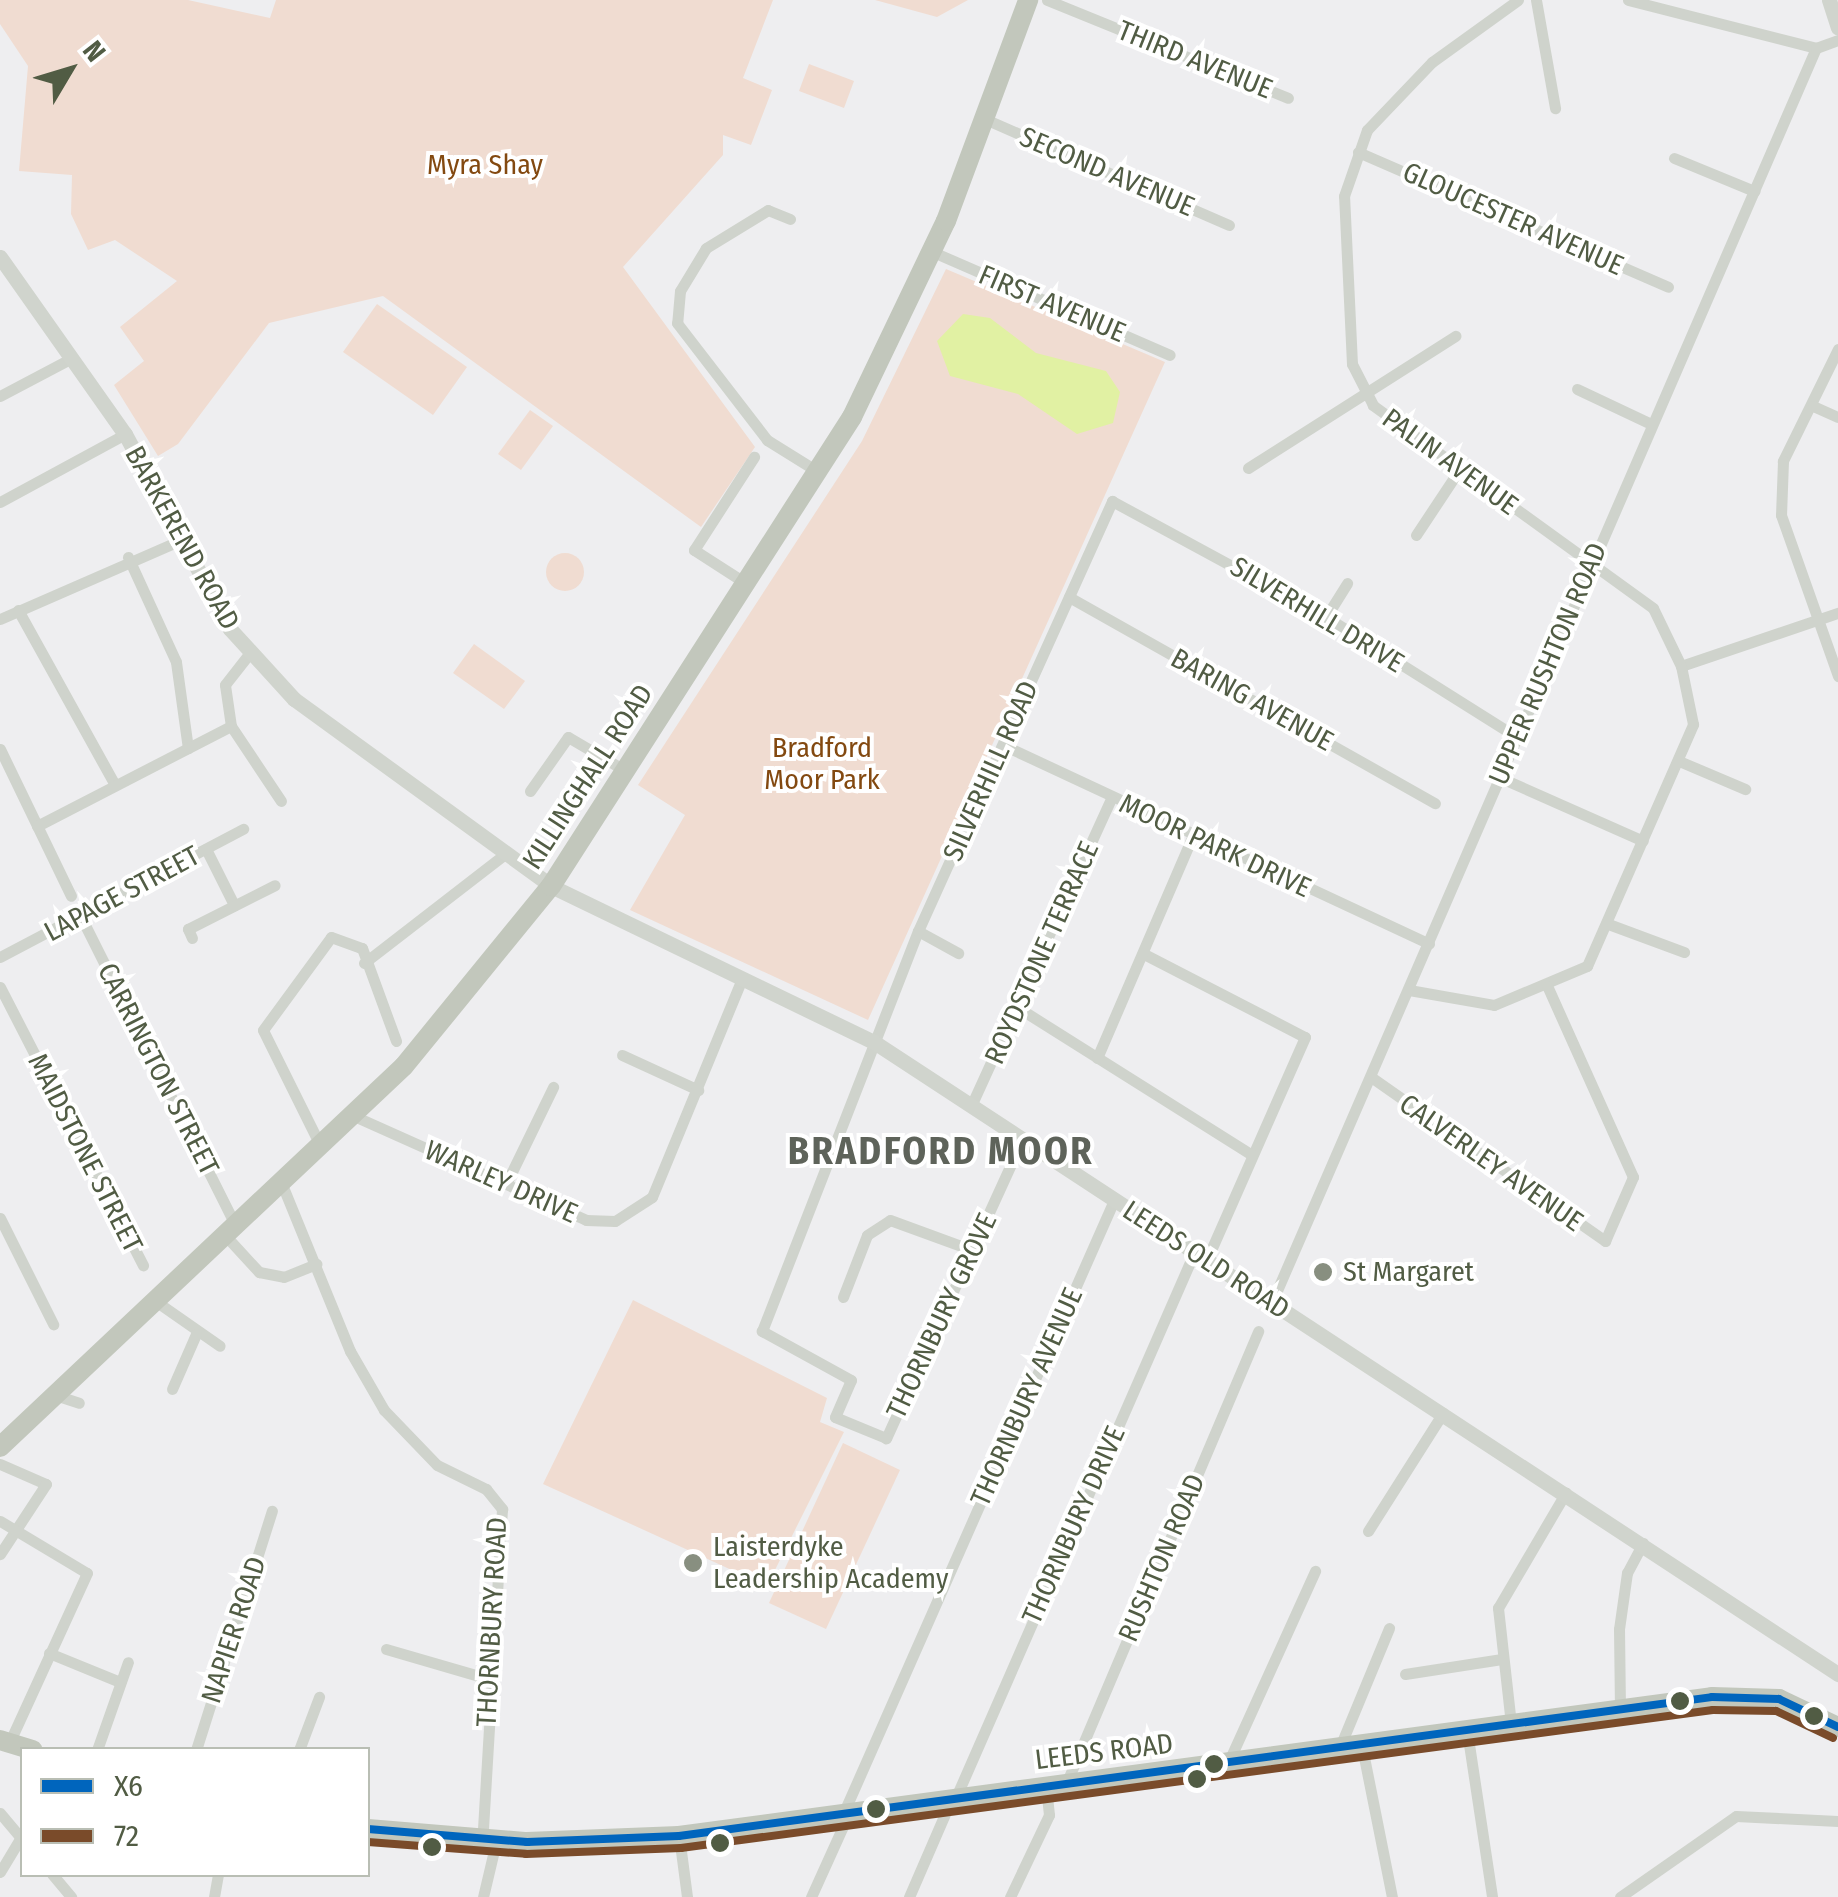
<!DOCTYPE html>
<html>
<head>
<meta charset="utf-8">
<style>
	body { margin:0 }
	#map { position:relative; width:1838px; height:1897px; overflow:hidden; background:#eeeef0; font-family:"Fira Sans Condensed",sans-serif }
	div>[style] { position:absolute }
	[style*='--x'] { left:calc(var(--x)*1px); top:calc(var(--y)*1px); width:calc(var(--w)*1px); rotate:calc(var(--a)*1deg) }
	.green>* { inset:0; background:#f0dcd1 }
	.round { border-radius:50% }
	.water>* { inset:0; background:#e1f1a3 }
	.street>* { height:11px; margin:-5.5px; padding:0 5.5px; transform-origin:5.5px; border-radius:5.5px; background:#cfd3cc }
	.secondary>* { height:15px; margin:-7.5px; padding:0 7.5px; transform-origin:7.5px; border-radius:7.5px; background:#d0d4cd }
	.highway>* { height:20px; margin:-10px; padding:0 10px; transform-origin:10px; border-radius:10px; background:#c2c7bc }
	.bus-1>* { height:8px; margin:-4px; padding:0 4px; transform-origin:4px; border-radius:4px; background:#0065bd }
	.bus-2>* { height:8px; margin:-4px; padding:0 4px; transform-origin:4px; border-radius:4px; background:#7a4b2a }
	.dots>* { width:28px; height:28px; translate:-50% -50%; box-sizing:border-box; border:5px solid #fff; border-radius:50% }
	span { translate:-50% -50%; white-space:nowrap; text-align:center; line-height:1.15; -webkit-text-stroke:8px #fff; paint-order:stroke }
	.street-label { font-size:28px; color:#515c44 }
	.park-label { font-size:28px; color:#834910 }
	.poi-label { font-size:28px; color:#515c44 }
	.left { translate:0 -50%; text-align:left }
	.district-label { font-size:38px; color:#5e635a; font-weight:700; letter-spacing:2.5px }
	.legend { position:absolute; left:20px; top:1747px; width:350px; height:130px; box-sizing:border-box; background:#fff; border:2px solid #b9beb4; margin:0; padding:12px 18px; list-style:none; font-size:30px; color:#515c44 }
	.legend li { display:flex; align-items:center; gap:20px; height:50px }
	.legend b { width:50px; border:2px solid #b9beb4 }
	.north { position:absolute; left:20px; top:20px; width:100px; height:100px; -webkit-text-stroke:8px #fff; paint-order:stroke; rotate:52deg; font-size:28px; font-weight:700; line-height:40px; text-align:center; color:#515c44 }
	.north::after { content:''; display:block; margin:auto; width:35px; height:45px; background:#515c44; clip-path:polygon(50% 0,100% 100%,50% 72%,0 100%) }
</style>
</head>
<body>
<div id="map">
	<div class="green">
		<i style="clip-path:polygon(0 0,188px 0,270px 18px,276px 0,773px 0,743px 78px,772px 90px,751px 145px,723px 135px,723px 155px,623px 267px,755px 447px,701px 527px,383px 296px,269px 323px,178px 444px,158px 456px,114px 385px,144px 361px,120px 327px,177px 281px,115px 240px,88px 250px,71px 214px,72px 175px,19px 171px,28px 66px,0 24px)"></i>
		<i style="clip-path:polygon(875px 0,968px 0,937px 17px)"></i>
		<i style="clip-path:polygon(809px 64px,854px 81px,844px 108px,799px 91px)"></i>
		<i style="clip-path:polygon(946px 269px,1165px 362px,868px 1020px,630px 910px,685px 815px,638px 785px,862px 441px)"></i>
		<i style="clip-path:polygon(377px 304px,467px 367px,433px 415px,343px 352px)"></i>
		<i style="clip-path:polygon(530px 410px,553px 426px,521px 470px,498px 454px)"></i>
		<i class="round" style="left:546px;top:553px;width:38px;height:38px"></i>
		<i style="clip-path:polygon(474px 644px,525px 681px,504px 709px,453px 673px)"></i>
		<i style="clip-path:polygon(633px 1300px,827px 1398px,820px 1422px,844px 1432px,767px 1586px,543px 1484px)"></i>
		<i style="clip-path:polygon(843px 1443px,900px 1470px,826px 1629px,769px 1603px)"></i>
	</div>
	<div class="water">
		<i style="clip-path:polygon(963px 314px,990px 318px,1036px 353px,1106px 371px,1120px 392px,1113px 423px,1077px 434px,1018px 394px,950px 376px,937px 341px)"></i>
	</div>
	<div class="street">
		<i style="--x:1047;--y:0;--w:260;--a:22.1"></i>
		<i style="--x:1536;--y:0;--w:110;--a:80"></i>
		<i style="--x:1628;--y:0;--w:194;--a:14.3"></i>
		<i style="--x:985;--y:119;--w:266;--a:23.5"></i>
		<i style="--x:1358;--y:152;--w:338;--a:23.5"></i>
		<i style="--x:1674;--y:158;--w:87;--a:22.4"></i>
		<i style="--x:790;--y:219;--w:24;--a:-158"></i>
		<i style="--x:768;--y:210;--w:73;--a:148.5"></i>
		<i style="--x:706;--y:248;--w:50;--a:121.2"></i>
		<i style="--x:680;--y:291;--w:32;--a:95"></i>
		<i style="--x:677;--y:323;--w:148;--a:52.4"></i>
		<i style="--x:767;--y:440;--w:62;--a:31.9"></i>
		<i style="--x:933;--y:252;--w:258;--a:23.5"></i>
		<i style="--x:1838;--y:349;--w:125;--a:116.2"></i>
		<i style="--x:1783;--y:461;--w:54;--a:92.1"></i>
		<i style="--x:1781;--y:515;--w:171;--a:70.5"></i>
		<i style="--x:1577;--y:389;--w:82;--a:25.3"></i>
		<i style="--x:0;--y:396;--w:81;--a:-27.8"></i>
		<i style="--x:1813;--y:406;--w:27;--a:24"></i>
		<i style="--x:1248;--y:468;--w:246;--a:-32.5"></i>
		<i style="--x:0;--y:502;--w:142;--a:-28.5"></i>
		<i style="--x:1416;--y:535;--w:78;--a:-56.5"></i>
		<i style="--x:128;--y:557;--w:115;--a:65.4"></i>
		<i style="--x:176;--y:662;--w:87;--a:82.1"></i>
		<i style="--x:747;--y:584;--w:63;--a:-147.3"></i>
		<i style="--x:694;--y:550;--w:111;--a:-57.2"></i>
		<i style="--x:1069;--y:597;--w:420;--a:29.4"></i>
		<i style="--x:18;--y:610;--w:200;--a:61"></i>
		<i style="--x:1326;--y:617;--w:40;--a:-58"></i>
		<i style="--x:0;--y:619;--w:200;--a:-23.6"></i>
		<i style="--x:249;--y:654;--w:39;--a:128"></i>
		<i style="--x:225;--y:685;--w:41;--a:81.7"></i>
		<i style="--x:231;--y:726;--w:90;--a:56.3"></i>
		<i style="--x:1681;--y:666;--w:166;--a:-18.7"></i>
		<i style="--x:1003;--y:745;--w:470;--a:25"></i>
		<i style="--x:0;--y:749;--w:163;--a:64.2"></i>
		<i style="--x:1679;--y:761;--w:72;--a:23"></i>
		<i style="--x:1501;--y:778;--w:155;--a:23.9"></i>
		<i style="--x:530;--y:791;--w:66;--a:-54.9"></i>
		<i style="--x:568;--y:737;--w:67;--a:30.4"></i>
		<i style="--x:37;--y:826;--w:218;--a:-27.3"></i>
		<i style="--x:206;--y:849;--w:63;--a:63.4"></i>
		<i style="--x:80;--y:915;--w:346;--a:63.4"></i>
		<i style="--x:1611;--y:925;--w:78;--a:20.3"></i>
		<i style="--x:918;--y:931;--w:46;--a:28.8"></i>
		<i style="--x:192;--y:938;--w:10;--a:-114"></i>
		<i style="--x:188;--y:929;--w:97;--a:-26.8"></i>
		<i style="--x:1144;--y:954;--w:181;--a:27.3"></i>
		<i style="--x:1305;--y:1037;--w:245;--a:113.8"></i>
		<i style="--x:0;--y:957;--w:275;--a:-27.8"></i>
		<i style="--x:364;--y:963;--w:178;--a:-37.7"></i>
		<i style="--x:0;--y:987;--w:313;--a:62.8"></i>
		<i style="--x:1409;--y:990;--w:86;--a:10"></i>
		<i style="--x:1494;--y:1005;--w:101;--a:-22.8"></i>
		<i style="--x:1587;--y:966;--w:264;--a:-66.3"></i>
		<i style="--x:1693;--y:724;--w:59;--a:-101.7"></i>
		<i style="--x:1681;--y:666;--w:64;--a:-115.8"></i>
		<i style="--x:1653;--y:608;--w:346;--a:-144.1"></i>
		<i style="--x:1373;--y:405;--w:46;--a:-117.1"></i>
		<i style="--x:1352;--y:364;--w:168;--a:-92.7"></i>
		<i style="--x:1344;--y:196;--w:70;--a:-70.8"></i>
		<i style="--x:1367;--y:130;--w:94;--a:-46.3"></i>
		<i style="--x:1432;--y:62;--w:106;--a:-35.8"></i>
		<i style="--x:1017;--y:1007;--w:278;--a:32.2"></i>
		<i style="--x:622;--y:1055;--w:84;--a:24.7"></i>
		<i style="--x:1097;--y:1058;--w:243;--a:-66.7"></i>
		<i style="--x:1371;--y:1077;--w:286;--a:35"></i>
		<i style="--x:1605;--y:1241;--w:70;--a:-66.4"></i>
		<i style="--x:1633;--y:1177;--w:209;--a:-114.2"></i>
		<i style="--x:971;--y:1106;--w:337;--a:-65.5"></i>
		<i style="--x:354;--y:1116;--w:254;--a:24.1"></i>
		<i style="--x:586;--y:1220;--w:29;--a:2"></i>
		<i style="--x:615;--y:1221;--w:44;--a:-33"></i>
		<i style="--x:652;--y:1197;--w:234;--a:-67.6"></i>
		<i style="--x:1022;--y:1140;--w:328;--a:114.5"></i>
		<i style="--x:886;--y:1438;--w:55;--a:-157.6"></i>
		<i style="--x:835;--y:1417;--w:40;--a:-66.6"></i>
		<i style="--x:851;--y:1380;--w:102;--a:-151.2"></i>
		<i style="--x:762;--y:1331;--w:429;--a:-68.7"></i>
		<i style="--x:918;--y:931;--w:472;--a:-65.7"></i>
		<i style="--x:1112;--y:501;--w:243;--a:28.5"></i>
		<i style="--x:1326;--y:617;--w:227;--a:32.2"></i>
		<i style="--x:320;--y:1145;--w:128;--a:-116.4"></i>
		<i style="--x:263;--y:1030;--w:115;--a:-53.8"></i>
		<i style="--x:331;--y:937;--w:33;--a:20"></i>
		<i style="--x:362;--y:948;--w:99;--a:69.9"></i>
		<i style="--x:281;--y:1182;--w:183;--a:67.8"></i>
		<i style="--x:350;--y:1351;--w:68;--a:60"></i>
		<i style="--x:384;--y:1410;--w:76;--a:46.1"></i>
		<i style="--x:437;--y:1465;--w:55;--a:26.1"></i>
		<i style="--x:486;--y:1489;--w:26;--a:51"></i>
		<i style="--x:502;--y:1509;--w:333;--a:93.4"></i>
		<i style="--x:506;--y:1184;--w:108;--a:-64.1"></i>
		<i style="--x:0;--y:1218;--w:119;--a:63.4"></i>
		<i style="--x:224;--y:1234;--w:52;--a:47.4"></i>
		<i style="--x:259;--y:1272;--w:25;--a:11"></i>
		<i style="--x:284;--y:1277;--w:35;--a:-22"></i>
		<i style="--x:843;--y:1297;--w:66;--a:-68.8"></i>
		<i style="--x:867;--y:1235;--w:27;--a:-33"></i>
		<i style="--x:890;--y:1220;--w:87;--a:20.1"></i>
		<i style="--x:154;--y:1300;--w:80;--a:34.9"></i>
		<i style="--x:1272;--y:1302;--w:1367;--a:-66.55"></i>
		<i style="--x:1816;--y:48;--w:23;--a:-20"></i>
		<i style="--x:172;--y:1389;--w:60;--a:-66.4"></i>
		<i style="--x:55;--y:1395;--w:25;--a:18"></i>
		<i style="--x:0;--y:1464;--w:50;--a:23.5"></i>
		<i style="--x:46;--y:1484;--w:84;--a:123.3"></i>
		<i style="--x:0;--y:1521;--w:101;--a:30.9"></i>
		<i style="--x:87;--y:1573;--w:187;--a:114.6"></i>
		<i style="--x:1368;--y:1531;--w:140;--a:-57.6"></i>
		<i style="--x:386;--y:1649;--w:107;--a:16.2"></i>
		<i style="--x:49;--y:1653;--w:77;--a:22.2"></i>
		<i style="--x:1405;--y:1674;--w:98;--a:-8.8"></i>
		<i style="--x:1620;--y:1710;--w:81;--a:-90.7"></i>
		<i style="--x:1619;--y:1629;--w:57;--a:-81.9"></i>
		<i style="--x:1627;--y:1573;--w:34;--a:-62"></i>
		<i style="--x:1511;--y:1724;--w:117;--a:-96.4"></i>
		<i style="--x:1498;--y:1608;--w:134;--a:-59.6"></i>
		<i style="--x:1467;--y:1731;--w:168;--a:81.4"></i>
		<i style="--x:1362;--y:1747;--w:153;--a:78.7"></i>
		<i style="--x:1339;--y:1749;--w:131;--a:-67.5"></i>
		<i style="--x:97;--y:1750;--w:93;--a:-70.6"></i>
		<i style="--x:196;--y:1750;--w:251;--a:-72.4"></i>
		<i style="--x:299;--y:1750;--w:57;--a:-69.3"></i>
		<i style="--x:1228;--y:1763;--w:211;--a:-65.6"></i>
		<i style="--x:1066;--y:1784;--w:492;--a:-67"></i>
		<i style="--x:956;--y:1797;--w:594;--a:-66.37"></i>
		<i style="--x:0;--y:1813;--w:34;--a:50"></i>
		<i style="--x:843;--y:1814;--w:671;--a:-66.18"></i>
		<i style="--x:679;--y:1836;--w:62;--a:82.5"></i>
		<i style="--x:0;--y:1872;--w:41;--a:-59"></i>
		<i style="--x:52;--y:1874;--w:30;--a:50"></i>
		<i style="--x:214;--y:1897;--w:23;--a:-80"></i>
		<i style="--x:483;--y:1897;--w:57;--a:-76.7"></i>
		<i style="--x:811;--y:1897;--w:92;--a:-65.7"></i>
		<i style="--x:909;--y:1897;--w:106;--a:-66.6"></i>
		<i style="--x:1010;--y:1897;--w:91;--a:-64.6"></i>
		<i style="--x:1049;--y:1815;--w:28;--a:-96"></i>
		<i style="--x:1620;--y:1897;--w:141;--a:-34.9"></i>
		<i style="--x:1736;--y:1816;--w:102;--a:2.8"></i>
	</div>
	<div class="secondary">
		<i style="--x:1829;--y:0;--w:29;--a:72"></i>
		<i style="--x:0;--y:257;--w:217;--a:54.8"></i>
		<i style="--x:125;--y:434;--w:221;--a:61.7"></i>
		<i style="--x:230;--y:629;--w:95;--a:47.6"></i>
		<i style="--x:294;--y:699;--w:318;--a:36"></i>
		<i style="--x:551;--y:886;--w:359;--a:25.8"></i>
		<i style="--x:874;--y:1042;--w:1153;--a:33.25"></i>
	</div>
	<div class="highway">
		<i style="--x:0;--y:1447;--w:555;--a:-43.32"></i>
		<i style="--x:404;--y:1066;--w:232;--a:-50.8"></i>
		<i style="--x:551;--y:886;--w:557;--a:-57.31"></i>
		<i style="--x:852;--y:417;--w:217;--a:-64.4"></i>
		<i style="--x:946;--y:221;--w:236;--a:-69.6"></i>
		<i style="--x:0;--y:1740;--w:34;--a:17"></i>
		<i style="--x:368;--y:1829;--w:160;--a:4.7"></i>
		<i style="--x:527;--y:1842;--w:152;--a:-2.3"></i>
		<i style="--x:679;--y:1836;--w:1042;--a:-7.66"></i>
		<i style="--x:1712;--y:1697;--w:67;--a:1.7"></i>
		<i style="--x:1779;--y:1699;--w:65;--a:25.4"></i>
	</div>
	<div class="bus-1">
		<i style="--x:368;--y:1829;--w:160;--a:4.7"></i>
		<i style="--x:527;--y:1842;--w:152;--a:-2.3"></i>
		<i style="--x:679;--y:1836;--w:1042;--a:-7.66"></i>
		<i style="--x:1712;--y:1697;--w:67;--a:1.7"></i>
		<i style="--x:1779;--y:1699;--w:65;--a:25.4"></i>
	</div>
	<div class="bus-2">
		<i style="--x:368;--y:1842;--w:158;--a:4.3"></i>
		<i style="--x:526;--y:1854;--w:155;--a:-2.2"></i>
		<i style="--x:681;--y:1848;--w:1041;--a:-7.62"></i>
		<i style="--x:1713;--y:1710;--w:63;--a:0.9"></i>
		<i style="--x:1776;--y:1711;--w:63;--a:25.3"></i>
	</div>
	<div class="dots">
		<i style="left:1323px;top:1272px;background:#888f80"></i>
		<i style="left:693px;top:1563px;background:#888f80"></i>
		<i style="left:1680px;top:1701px;background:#515c44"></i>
		<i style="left:1814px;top:1716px;background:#515c44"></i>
		<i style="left:1214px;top:1764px;background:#515c44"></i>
		<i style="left:1197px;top:1779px;background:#515c44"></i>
		<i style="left:876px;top:1809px;background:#515c44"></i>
		<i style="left:720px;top:1843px;background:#515c44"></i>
		<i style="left:432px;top:1847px;background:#515c44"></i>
	</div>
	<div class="street-label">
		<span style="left:1195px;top:60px;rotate:22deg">THIRD AVENUE</span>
		<span style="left:1107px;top:172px;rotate:23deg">SECOND AVENUE</span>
		<span style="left:1513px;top:219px;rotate:24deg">GLOUCESTER AVENUE</span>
		<span style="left:1052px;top:304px;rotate:23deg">FIRST AVENUE</span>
		<span style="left:1450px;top:462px;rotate:36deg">PALIN AVENUE</span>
		<span style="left:182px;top:538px;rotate:61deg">BARKEREND ROAD</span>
		<span style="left:1317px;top:615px;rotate:31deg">SILVERHILL DRIVE</span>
		<span style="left:1548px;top:664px;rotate:-67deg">UPPER RUSHTON ROAD</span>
		<span style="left:1252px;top:700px;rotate:29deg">BARING AVENUE</span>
		<span style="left:991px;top:771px;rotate:-66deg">SILVERHILL ROAD</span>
		<span style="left:588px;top:777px;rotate:-57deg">KILLINGHALL ROAD</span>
		<span style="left:1215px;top:846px;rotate:25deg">MOOR PARK DRIVE</span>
		<span style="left:122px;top:894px;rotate:-28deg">LAPAGE STREET</span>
		<span style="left:1042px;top:953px;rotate:-66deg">ROYDSTONE TERRACE</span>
		<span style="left:158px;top:1069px;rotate:63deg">CARRINGTON STREET</span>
		<span style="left:85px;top:1153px;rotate:63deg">MAIDSTONE STREET</span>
		<span style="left:1491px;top:1163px;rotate:35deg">CALVERLEY AVENUE</span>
		<span style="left:501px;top:1182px;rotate:24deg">WARLEY DRIVE</span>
		<span style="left:1206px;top:1260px;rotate:33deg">LEEDS OLD ROAD</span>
		<span style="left:942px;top:1316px;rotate:-65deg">THORNBURY GROVE</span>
		<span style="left:1027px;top:1397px;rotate:-66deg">THORNBURY AVENUE</span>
		<span style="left:1074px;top:1525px;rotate:-66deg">THORNBURY DRIVE</span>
		<span style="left:1162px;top:1558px;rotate:-67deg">RUSHTON ROAD</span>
		<span style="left:492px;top:1622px;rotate:-87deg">THORNBURY ROAD</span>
		<span style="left:234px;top:1630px;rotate:-72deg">NAPIER ROAD</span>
		<span style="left:1104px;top:1752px;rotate:-7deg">LEEDS ROAD</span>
	</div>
	<div class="park-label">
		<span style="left:485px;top:165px">Myra Shay</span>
		<span style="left:822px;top:764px">Bradford<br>Moor Park</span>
	</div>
	<div class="poi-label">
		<span class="left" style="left:1343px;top:1272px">St Margaret</span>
		<span class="left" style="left:713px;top:1563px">Laisterdyke<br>Leadership Academy</span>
	</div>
	<div class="district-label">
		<span style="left:941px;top:1152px">BRADFORD MOOR</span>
	</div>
	<ul class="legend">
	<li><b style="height:12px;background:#0065bd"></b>X6</li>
	<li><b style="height:12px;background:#7a4b2a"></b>72</li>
	</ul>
	<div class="north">N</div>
</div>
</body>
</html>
